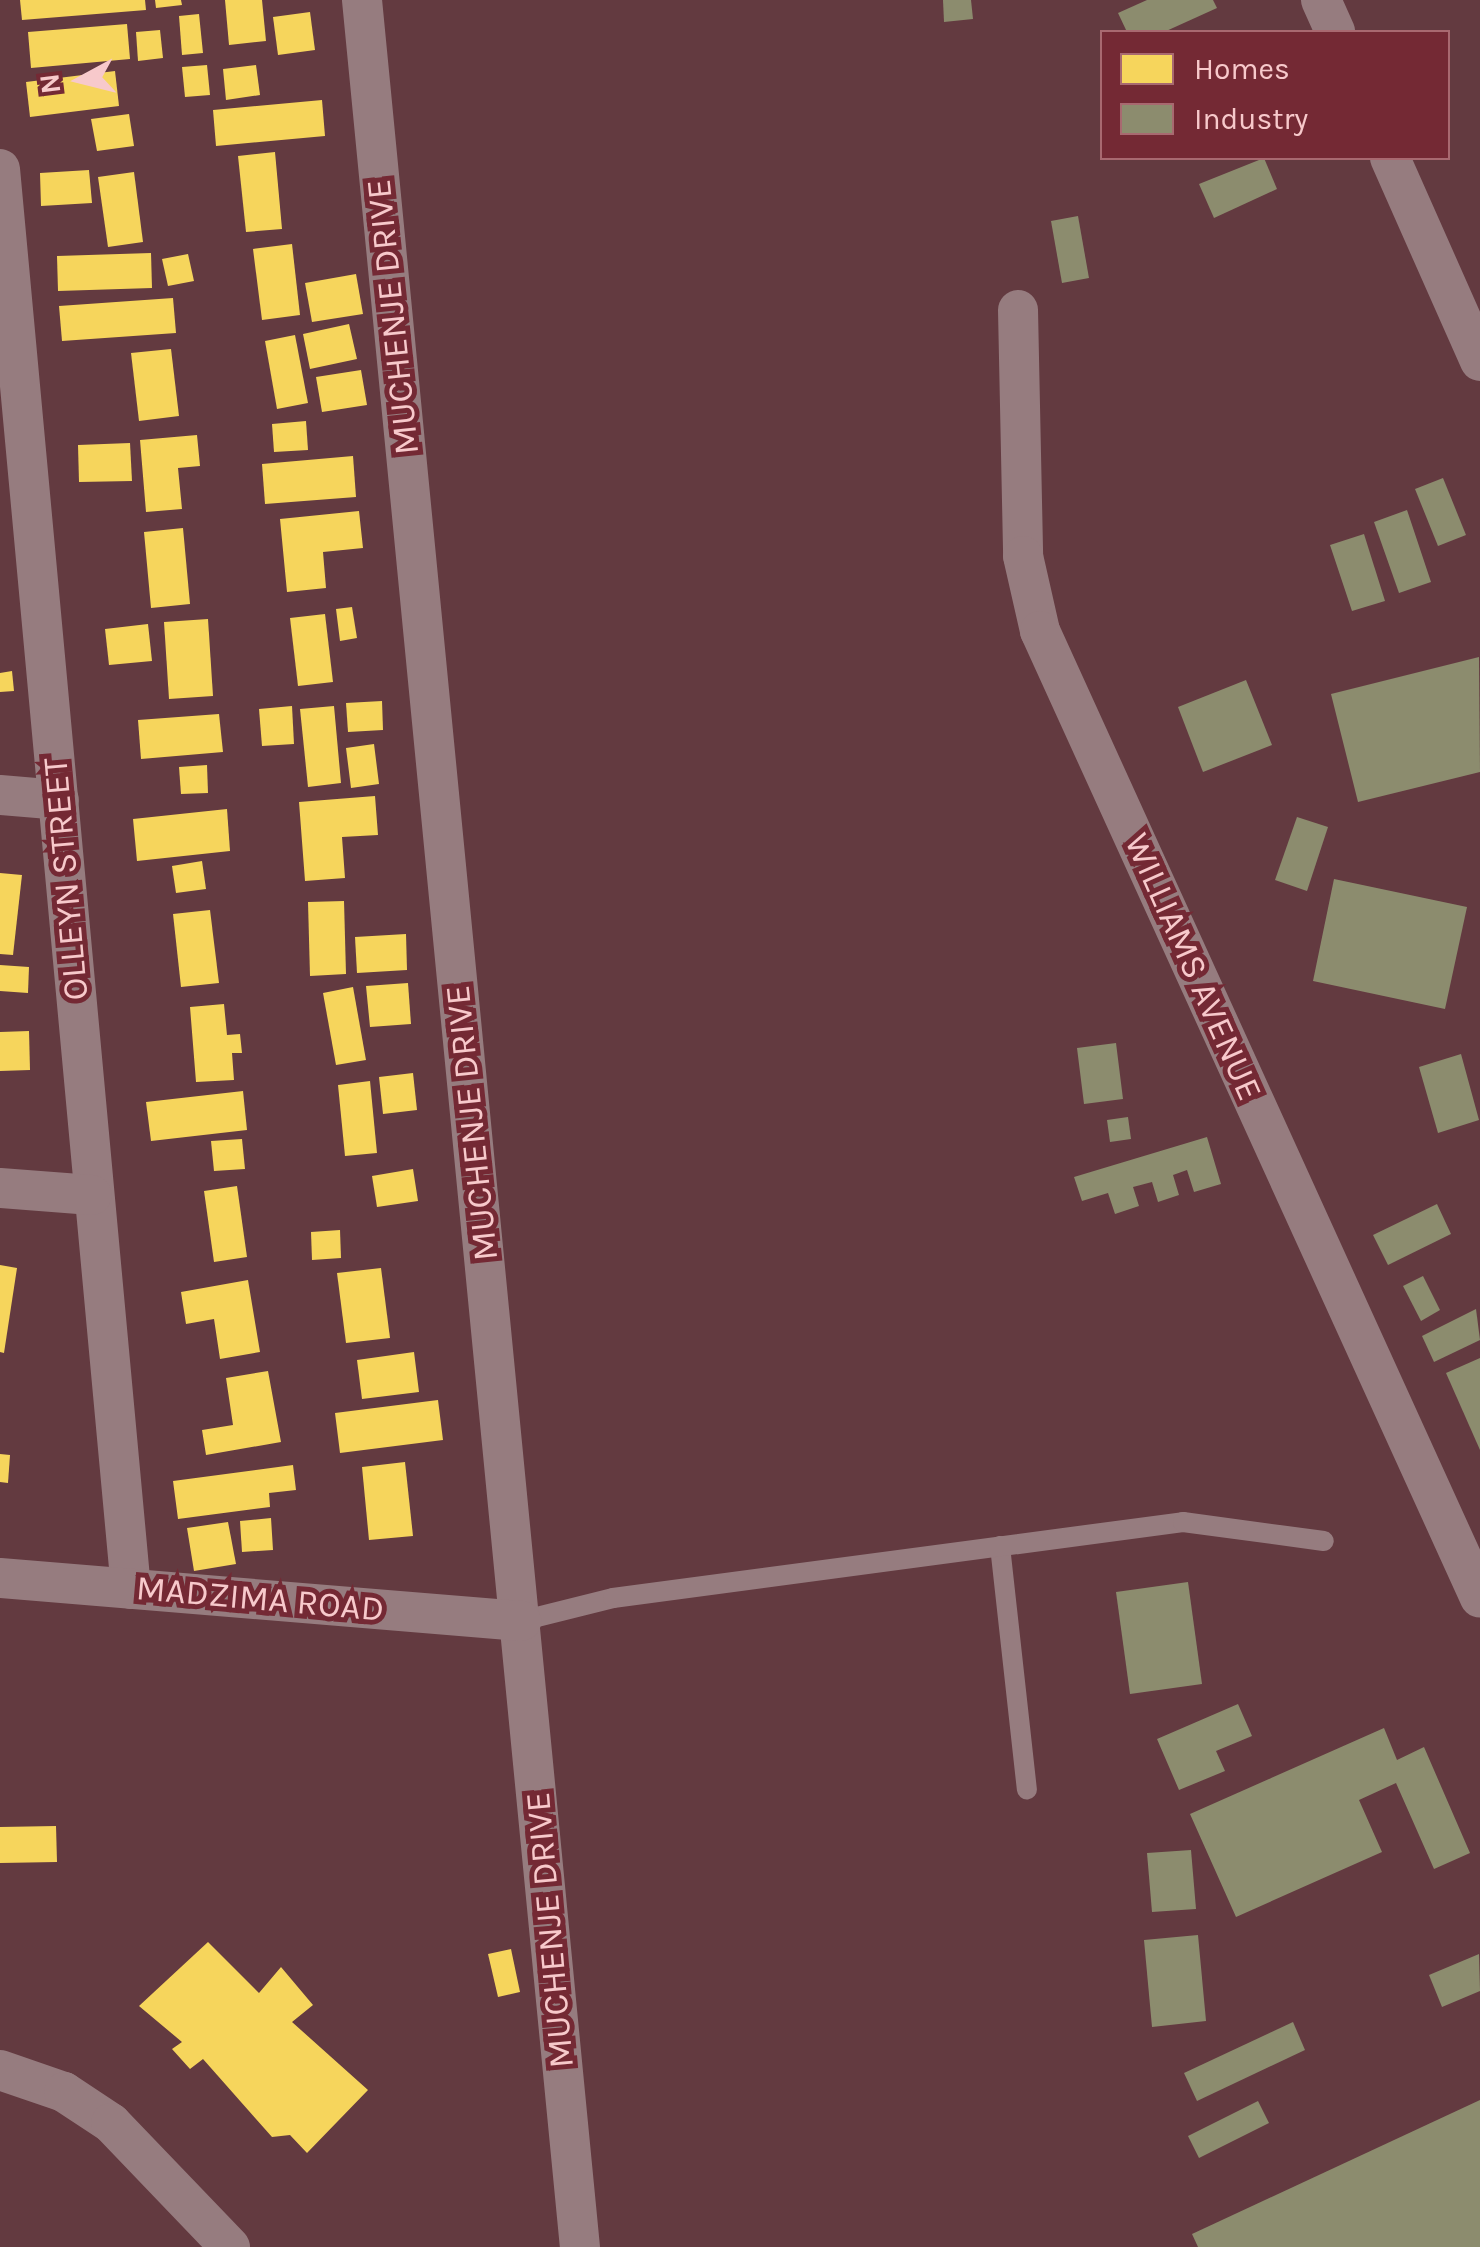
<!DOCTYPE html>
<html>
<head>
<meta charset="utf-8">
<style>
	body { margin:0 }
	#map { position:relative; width:1480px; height:2247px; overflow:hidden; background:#633a40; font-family:Karla,sans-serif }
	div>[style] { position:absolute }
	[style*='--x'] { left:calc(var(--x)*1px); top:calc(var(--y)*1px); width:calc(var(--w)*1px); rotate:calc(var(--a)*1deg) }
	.homes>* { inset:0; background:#f6d55c }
	.industry>* { inset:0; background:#8c8c6e }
	.lane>* { height:20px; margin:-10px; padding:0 10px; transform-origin:10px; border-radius:10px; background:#967c7f }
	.street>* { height:40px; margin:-20px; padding:0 20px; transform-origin:20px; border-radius:20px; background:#967c7f }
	span { translate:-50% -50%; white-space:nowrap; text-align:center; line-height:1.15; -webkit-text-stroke:10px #742934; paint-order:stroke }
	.street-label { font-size:35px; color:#f7c9cb }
	.legend { position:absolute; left:1100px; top:30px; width:350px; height:130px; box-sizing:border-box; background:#742934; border:2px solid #a86970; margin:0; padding:12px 18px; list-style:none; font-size:30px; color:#f7c9cb }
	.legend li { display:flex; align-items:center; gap:20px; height:50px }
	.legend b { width:50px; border:2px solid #a86970 }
	.north { position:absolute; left:30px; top:30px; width:100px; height:100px; -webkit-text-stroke:8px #742934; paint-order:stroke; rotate:263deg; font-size:28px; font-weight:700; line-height:40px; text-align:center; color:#f7c9cb }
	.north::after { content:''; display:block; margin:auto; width:35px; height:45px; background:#f7c9cb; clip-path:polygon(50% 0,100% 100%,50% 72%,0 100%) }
</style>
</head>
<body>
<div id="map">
	<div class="homes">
		<i style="clip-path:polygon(20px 0,145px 0,146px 10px,22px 20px)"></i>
		<i style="clip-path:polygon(155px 0,181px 0,182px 5px,156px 8px)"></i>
		<i style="clip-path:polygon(225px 0,262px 0,266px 41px,229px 45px)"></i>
		<i style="clip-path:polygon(310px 12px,315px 50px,278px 55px,273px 17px)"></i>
		<i style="clip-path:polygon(199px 14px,203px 53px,182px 55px,179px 16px)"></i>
		<i style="clip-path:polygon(127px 24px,130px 59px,31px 68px,28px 32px)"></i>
		<i style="clip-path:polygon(160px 30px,163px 58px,138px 61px,136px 32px)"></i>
		<i style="clip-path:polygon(207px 65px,210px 95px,185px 97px,182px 67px)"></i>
		<i style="clip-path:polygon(256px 65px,260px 95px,226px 100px,223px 69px)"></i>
		<i style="clip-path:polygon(115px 71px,119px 106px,30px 117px,26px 82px)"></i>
		<i style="clip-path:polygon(322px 100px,325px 136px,216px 146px,213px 110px)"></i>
		<i style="clip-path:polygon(129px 114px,134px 146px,97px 151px,91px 119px)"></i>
		<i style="clip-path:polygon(275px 152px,282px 229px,246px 232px,238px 156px)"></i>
		<i style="clip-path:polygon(89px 170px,92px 203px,41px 206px,40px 173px)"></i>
		<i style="clip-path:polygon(134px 172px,143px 242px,108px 247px,98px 177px)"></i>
		<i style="clip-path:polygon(292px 244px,300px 315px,262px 320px,253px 249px)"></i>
		<i style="clip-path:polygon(151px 253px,152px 288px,58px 291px,57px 256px)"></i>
		<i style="clip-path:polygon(188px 254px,194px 281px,168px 286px,162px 259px)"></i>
		<i style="clip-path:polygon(356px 274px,363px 314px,312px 322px,305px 283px)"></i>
		<i style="clip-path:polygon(173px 298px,176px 333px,62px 341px,59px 306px)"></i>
		<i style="clip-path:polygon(349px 324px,357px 359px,310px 369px,303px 334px)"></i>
		<i style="clip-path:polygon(295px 335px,308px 403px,277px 409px,265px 341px)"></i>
		<i style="clip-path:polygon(171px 349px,179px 416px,139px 421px,131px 353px)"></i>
		<i style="clip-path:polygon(361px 370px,367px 405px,322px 412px,316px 377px)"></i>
		<i style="clip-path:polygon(306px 421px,308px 450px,274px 452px,272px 424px)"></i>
		<i style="clip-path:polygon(197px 435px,200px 466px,178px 468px,182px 509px,146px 512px,140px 440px)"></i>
		<i style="clip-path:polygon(130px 443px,132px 481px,79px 482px,78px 445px)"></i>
		<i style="clip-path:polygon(353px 456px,356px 497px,265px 504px,262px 464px)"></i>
		<i style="clip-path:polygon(359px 511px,363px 548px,323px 552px,326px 588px,287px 592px,280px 519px)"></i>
		<i style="clip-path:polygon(183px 528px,190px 604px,151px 608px,144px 532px)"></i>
		<i style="clip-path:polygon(352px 607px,357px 638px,340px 641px,336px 609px)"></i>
		<i style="clip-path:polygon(325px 614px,333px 682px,298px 686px,290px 618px)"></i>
		<i style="clip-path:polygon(208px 619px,213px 696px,169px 699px,164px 622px)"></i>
		<i style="clip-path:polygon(148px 624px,152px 661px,109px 665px,105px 629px)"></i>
		<i style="clip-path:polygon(12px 671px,14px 691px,0 692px,0 673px)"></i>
		<i style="clip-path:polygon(382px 701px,383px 730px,348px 732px,346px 703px)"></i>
		<i style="clip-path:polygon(292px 706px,294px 744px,262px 746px,259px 709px)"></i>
		<i style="clip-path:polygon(334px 706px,341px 783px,308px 787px,300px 709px)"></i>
		<i style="clip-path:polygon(219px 714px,223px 752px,141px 759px,138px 720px)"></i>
		<i style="clip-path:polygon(374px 744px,379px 784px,351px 788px,346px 748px)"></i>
		<i style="clip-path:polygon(207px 765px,208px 793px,181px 794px,179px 767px)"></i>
		<i style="clip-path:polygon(375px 796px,378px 835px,342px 837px,345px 878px,305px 881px,299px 802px)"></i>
		<i style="clip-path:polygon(227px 809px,230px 851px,137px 861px,133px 819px)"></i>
		<i style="clip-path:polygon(202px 861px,206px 889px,176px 893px,172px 866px)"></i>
		<i style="clip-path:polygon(0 873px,22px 875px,13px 955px,0 954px)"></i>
		<i style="clip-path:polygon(344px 901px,346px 974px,310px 976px,308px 902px)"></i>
		<i style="clip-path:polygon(210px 910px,219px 983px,181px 987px,173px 914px)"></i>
		<i style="clip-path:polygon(406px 934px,407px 970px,357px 973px,355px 937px)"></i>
		<i style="clip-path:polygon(0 965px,29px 967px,28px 993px,0 991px)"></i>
		<i style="clip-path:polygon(408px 983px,411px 1024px,370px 1027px,366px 986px)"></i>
		<i style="clip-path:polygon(353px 987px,366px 1060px,336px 1065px,323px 993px)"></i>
		<i style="clip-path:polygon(224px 1004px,227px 1035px,240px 1034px,242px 1053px,232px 1053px,234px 1080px,196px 1082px,190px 1007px)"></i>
		<i style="clip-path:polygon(29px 1031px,30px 1070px,0 1071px,0 1032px)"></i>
		<i style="clip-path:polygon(413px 1073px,417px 1110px,383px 1114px,379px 1077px)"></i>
		<i style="clip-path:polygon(370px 1081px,377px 1153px,345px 1156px,338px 1085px)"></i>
		<i style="clip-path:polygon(243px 1091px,247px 1130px,151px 1141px,146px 1102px)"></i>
		<i style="clip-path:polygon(242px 1139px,245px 1169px,214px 1171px,211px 1141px)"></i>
		<i style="clip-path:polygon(413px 1169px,418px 1201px,377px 1207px,372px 1176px)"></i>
		<i style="clip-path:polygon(237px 1186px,247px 1257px,214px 1262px,204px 1191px)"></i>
		<i style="clip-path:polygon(340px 1230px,341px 1258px,312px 1260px,311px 1232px)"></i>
		<i style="clip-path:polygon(0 1265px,17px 1268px,4px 1353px,0 1352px)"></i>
		<i style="clip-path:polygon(381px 1268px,390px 1338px,346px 1343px,337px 1273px)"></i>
		<i style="clip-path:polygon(248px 1280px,260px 1352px,220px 1359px,214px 1319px,186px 1324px,181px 1292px)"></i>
		<i style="clip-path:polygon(414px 1352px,419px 1392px,362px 1399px,357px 1360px)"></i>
		<i style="clip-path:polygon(268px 1371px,281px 1442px,206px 1455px,202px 1430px,233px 1425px,226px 1378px)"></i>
		<i style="clip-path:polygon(438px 1400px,443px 1440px,340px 1453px,335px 1413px)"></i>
		<i style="clip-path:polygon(0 1454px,10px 1455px,8px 1483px,0 1482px)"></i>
		<i style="clip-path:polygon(405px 1462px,413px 1536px,369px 1540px,362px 1467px)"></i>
		<i style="clip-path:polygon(293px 1465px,296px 1490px,269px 1493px,270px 1507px,178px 1519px,173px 1481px)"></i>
		<i style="clip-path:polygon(271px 1518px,273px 1550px,242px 1552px,240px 1521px)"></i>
		<i style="clip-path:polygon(228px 1522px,236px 1564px,194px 1571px,187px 1528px)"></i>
		<i style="clip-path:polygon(56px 1826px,57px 1862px,0 1863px,0 1827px)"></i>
		<i style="clip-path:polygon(208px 1942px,259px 1993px,281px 1967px,313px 2005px,292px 2022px,368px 2090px,307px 2153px,290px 2135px,272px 2137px,203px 2059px,190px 2069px,172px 2049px,182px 2042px,139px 2006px)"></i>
		<i style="clip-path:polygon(511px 1949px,520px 1992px,498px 1997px,488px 1954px)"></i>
	</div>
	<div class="industry">
		<i style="clip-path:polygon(943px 0,971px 0,973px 19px,944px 22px)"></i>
		<i style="clip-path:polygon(1147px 0,1213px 0,1217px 8px,1164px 32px,1127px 32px,1118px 13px)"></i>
		<i style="clip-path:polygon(1264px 158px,1277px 189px,1214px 218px,1199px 184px)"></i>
		<i style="clip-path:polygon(1078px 216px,1089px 278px,1062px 283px,1051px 221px)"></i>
		<i style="clip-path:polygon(1443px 478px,1466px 535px,1438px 546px,1415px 489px)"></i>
		<i style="clip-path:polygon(1407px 510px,1431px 582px,1399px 593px,1374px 522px)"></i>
		<i style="clip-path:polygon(1364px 534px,1385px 601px,1352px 611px,1330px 545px)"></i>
		<i style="clip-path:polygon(1479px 657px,1480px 772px,1358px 802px,1331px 694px)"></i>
		<i style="clip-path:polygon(1246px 680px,1272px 745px,1203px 772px,1178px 707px)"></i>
		<i style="clip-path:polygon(1297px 817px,1328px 827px,1307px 891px,1275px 880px)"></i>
		<i style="clip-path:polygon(1334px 879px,1467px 907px,1445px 1009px,1313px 981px)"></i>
		<i style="clip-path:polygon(1116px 1043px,1123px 1099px,1084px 1104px,1077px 1048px)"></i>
		<i style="clip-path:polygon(1461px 1054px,1479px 1120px,1438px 1133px,1419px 1067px)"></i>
		<i style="clip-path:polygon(1128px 1117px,1131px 1139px,1110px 1142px,1107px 1120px)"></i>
		<i style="clip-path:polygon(1207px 1137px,1221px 1184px,1194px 1192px,1187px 1170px,1173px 1175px,1179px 1195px,1158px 1202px,1152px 1182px,1133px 1187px,1139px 1206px,1115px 1214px,1108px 1193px,1082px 1201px,1074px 1177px)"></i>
		<i style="clip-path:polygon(1437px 1204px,1451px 1234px,1388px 1265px,1373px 1235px)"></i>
		<i style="clip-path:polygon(1423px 1276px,1440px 1310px,1421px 1321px,1403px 1286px)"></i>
		<i style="clip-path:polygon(1476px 1309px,1480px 1340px,1434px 1362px,1422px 1336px)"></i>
		<i style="clip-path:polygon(1480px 1358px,1480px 1450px,1446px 1373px)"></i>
		<i style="clip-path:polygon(1188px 1582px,1202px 1684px,1130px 1694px,1116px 1592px)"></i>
		<i style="clip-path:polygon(1238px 1704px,1252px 1736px,1216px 1751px,1225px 1771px,1179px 1790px,1157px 1739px)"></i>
		<i style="clip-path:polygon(1384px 1728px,1397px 1760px,1424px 1747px,1470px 1853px,1434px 1869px,1396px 1783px,1359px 1800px,1382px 1852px,1236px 1917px,1190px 1814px)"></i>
		<i style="clip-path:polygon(1191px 1850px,1196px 1909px,1152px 1912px,1147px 1853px)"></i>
		<i style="clip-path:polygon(1198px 1935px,1206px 2021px,1152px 2027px,1144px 1940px)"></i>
		<i style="clip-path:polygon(1479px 1954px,1480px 1991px,1442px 2007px,1429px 1975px)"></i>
		<i style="clip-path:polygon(1293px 2022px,1305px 2050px,1197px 2101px,1184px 2073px)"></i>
		<i style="clip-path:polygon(1480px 2100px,1480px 2247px,1198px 2247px,1192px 2234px)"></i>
		<i style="clip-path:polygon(1258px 2101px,1269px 2123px,1199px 2158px,1188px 2136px)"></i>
	</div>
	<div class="lane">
		<i style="--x:1000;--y:1546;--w:245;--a:83.7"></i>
		<i style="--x:521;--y:1621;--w:95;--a:-14"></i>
		<i style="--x:613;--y:1598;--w:575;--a:-7.59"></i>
		<i style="--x:1183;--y:1522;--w:142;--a:7.7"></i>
	</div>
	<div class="street">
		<i style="--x:362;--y:0;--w:2258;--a:84.46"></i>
		<i style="--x:1321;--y:0;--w:35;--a:66"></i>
		<i style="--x:1390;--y:158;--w:222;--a:66.1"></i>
		<i style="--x:0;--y:169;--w:1426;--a:84.73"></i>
		<i style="--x:1018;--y:310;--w:246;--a:88.8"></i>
		<i style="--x:1023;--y:556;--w:77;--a:77.2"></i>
		<i style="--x:1040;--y:631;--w:1062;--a:65.53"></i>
		<i style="--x:0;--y:795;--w:59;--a:4.8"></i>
		<i style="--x:0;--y:1188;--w:92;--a:4.4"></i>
		<i style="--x:0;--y:1578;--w:523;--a:4.72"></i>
		<i style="--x:0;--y:2070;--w:68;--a:19"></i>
		<i style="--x:64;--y:2092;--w:56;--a:33.4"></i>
		<i style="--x:111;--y:2123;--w:172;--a:46.2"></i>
	</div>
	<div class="street-label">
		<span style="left:393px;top:317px;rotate:-96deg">MUCHENJE DRIVE</span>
		<span style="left:66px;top:879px;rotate:-95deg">OLLEYN STREET</span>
		<span style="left:1193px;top:967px;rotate:66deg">WILLIAMS AVENUE</span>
		<span style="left:472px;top:1123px;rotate:-96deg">MUCHENJE DRIVE</span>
		<span style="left:260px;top:1599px;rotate:5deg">MADZIMA ROAD</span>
		<span style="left:550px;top:1930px;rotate:-95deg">MUCHENJE DRIVE</span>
	</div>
	<ul class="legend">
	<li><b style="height:28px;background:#f6d55c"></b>Homes</li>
	<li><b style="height:28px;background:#8c8c6e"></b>Industry</li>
	</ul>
	<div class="north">N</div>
</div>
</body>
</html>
